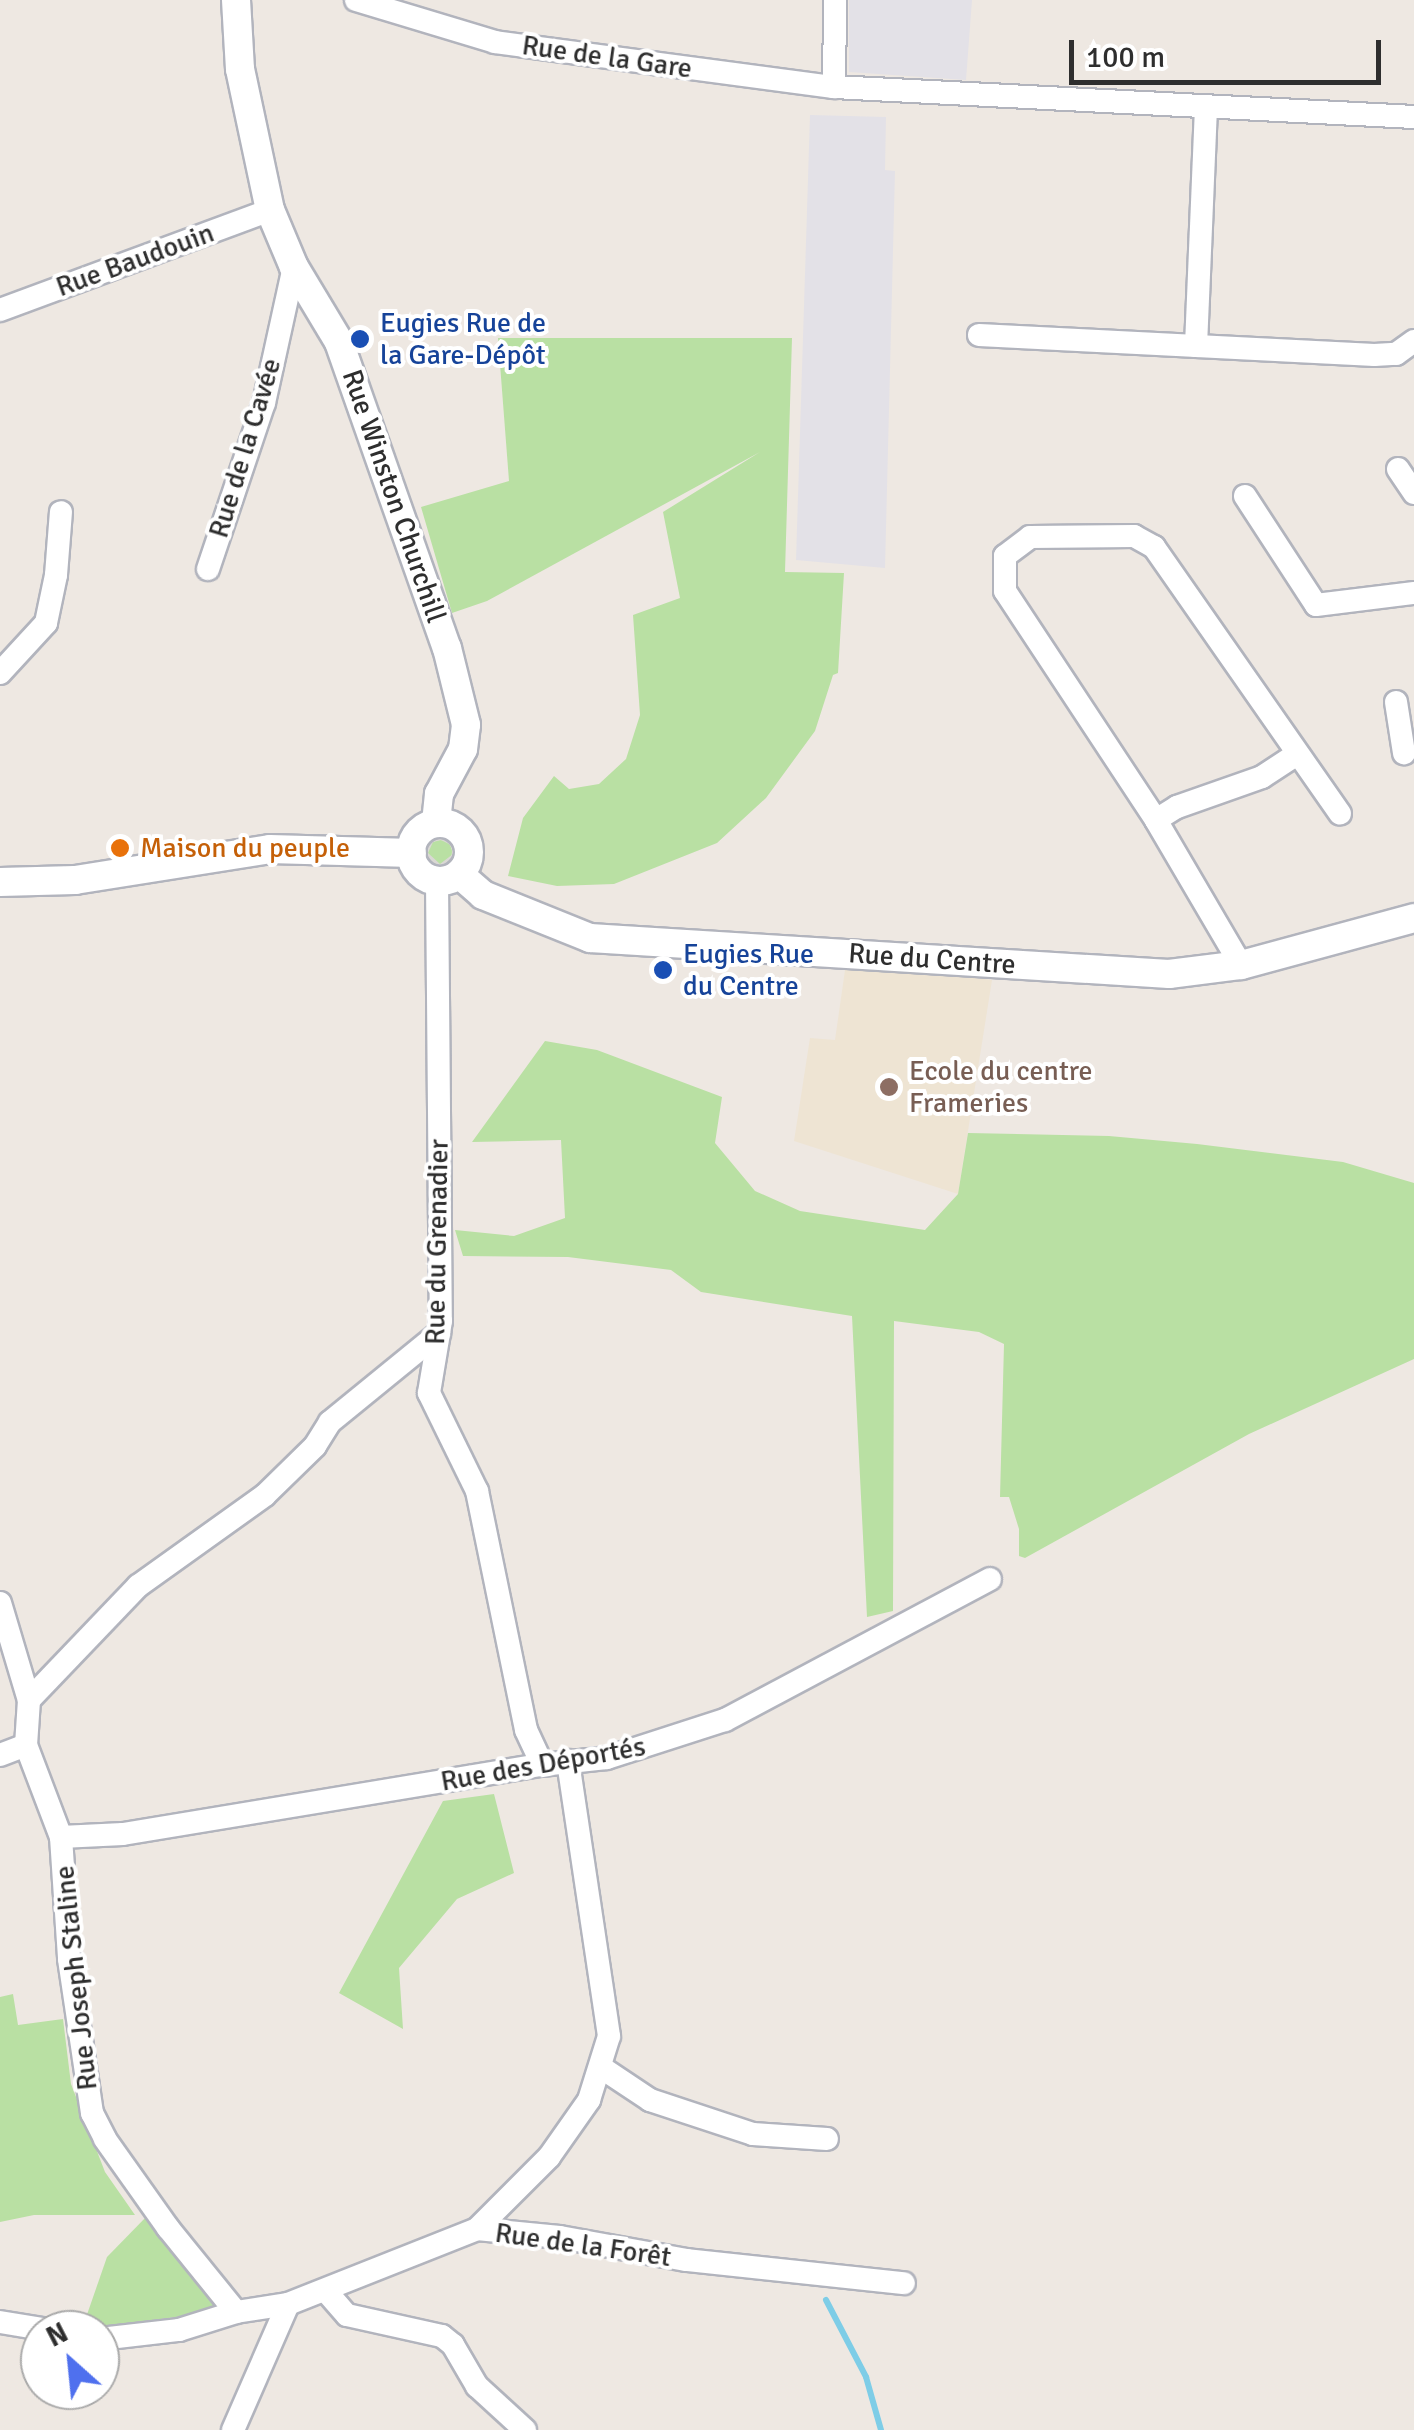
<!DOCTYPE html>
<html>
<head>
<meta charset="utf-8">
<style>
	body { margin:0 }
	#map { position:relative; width:1414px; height:2430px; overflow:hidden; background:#eee8e2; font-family:Signika,sans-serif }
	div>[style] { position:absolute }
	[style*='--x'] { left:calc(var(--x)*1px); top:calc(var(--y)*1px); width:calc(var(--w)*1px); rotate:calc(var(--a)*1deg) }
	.industrial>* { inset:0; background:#e3e1e7 }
	.education>* { inset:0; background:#eee4d3 }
	.green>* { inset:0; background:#b9e0a3 }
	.round { border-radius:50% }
	.plaza>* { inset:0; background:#dad8d4 }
	.stream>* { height:6px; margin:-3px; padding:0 3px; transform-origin:3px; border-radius:3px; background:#7ecde7 }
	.roads { filter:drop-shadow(2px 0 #b2b4bd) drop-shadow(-2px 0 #b2b4bd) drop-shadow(0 2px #b2b4bd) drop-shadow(0 -2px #b2b4bd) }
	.minor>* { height:22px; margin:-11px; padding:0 11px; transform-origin:11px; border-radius:11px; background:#fff }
	.tertiary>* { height:28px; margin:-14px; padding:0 14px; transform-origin:14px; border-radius:14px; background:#fff }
	.tertiary>.ring { margin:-14px; padding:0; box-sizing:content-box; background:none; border:28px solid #fff; border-radius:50% }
	.dots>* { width:28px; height:28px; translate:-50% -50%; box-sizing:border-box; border:5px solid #fff; border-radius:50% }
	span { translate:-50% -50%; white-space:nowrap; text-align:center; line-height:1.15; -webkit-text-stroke:8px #fff; paint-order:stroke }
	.street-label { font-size:28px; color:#2e2e2e }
	.transit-label { font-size:28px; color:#164399 }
	.left { translate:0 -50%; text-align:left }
	.food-label { font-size:28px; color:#c56008 }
	.education-label { font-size:28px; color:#785e54 }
	.north { position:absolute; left:20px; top:2310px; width:100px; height:100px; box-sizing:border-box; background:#fff; border:2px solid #ababab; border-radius:50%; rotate:333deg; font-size:28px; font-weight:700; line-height:40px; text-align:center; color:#2e2e2e }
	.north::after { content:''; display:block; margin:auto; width:35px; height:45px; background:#4f70ee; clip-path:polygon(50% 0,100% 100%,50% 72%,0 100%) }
	.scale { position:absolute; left:1069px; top:40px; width:312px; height:45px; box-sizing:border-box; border:5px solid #2e2e2e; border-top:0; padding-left:12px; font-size:30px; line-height:35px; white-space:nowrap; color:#2e2e2e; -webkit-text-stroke:8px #fff; paint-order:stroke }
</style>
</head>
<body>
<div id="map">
	<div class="industrial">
		<i style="clip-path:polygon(849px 0,972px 0,966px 80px,849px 72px)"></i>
		<i style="clip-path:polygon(810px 115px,886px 117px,885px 170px,895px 171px,885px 568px,796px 560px)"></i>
	</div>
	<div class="education">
		<i style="clip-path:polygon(846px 963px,992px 980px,958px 1194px,794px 1141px,810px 1038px,835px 1040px)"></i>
	</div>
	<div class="green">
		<i style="clip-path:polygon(498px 338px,792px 338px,785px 572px,844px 573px,838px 673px,833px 675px,815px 731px,766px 798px,717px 843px,614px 884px,557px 886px,508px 876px,523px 818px,554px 776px,569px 789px,599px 784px,626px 759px,640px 715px,633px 615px,680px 598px,663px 512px,760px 452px,487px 601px,452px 613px,421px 507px,509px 481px)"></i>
		<i class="round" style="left:428px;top:840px;width:24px;height:24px"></i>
		<i style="clip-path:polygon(545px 1041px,597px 1050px,722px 1097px,715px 1143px,755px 1191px,800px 1211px,925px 1230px,958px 1194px,968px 1133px,1109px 1136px,1197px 1144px,1343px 1162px,1414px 1183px,1414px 1359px,1249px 1434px,1025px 1558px,1019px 1556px,1019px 1529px,1009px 1497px,1000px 1497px,1004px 1344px,979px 1332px,894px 1321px,893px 1611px,867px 1617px,852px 1316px,701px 1292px,671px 1270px,568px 1257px,463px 1256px,455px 1230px,514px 1236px,565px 1218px,561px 1140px,472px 1142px)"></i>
		<i style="clip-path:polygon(494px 1794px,514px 1873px,457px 1899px,399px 1968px,403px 2029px,339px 1993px,443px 1801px)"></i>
		<i style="clip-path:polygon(13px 1994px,18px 2025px,63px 2019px,71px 2084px,105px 2172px,135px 2215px,34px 2215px,0 2222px,0 1997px)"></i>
		<i style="clip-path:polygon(148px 2215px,216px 2302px,208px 2313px,82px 2329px,107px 2257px)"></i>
	</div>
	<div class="plaza">
		<i style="clip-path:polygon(evenodd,442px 835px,453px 841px,458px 852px,451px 865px,438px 869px,427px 862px,423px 849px,430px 838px,442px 835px,441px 840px,451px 845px,453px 854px,440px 864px,428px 853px,433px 842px,441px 840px)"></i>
	</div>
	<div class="stream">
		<i style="--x:826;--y:2300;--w:87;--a:62.5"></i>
		<i style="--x:866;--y:2377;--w:55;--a:74.2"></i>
	</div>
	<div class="roads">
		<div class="minor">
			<i style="--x:356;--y:0;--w:145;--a:16.8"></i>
			<i style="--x:495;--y:42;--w:342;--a:7.6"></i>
			<i style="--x:834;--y:87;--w:581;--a:2.96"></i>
			<i style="--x:834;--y:87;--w:87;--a:-89.3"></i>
			<i style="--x:0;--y:310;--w:288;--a:-20.3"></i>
			<i style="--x:979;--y:335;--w:396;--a:2.9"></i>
			<i style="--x:1374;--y:355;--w:22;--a:-3"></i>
			<i style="--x:1396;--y:354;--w:22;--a:-36"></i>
			<i style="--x:1196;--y:346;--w:240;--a:-87.6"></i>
			<i style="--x:1398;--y:469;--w:29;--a:56"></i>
			<i style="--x:1245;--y:496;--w:130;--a:56.9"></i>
			<i style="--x:1316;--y:605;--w:99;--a:-7"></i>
			<i style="--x:208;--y:569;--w:175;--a:-71.4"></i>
			<i style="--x:264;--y:403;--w:139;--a:-77.6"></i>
			<i style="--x:0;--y:673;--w:68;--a:-47.4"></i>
			<i style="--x:46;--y:623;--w:49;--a:-78.2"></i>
			<i style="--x:56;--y:575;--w:63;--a:-85.5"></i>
			<i style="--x:1396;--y:702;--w:52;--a:81.1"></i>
			<i style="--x:1156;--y:820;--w:25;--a:-32"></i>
			<i style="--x:1177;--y:807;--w:90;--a:-19.4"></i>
			<i style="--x:1262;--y:777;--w:42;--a:-33.3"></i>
			<i style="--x:437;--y:881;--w:440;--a:89.5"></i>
			<i style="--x:441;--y:1321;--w:73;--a:99.5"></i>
			<i style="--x:429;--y:1393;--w:109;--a:63.9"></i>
			<i style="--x:477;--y:1491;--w:244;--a:78.4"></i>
			<i style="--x:526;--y:1730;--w:38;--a:65"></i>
			<i style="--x:1241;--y:965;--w:168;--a:-120.4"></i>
			<i style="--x:1156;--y:820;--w:274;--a:-123.4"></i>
			<i style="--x:1005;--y:591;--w:35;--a:-90"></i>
			<i style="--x:1005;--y:556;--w:31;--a:-37"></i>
			<i style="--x:1030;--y:537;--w:104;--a:-0.6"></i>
			<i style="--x:1134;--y:536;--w:23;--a:29"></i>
			<i style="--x:1154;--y:547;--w:325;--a:55.1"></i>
			<i style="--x:0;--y:1603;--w:101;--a:73.4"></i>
			<i style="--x:29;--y:1700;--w:45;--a:93.8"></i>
			<i style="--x:26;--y:1745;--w:98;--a:69.2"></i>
			<i style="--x:61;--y:1837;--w:122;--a:86.2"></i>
			<i style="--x:69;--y:1959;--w:156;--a:81.5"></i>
			<i style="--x:92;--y:2113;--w:29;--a:63"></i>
			<i style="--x:105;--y:2139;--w:109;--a:54.7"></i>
			<i style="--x:168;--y:2228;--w:108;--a:51"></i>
			<i style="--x:29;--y:1700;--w:158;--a:-46.3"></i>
			<i style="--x:138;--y:1586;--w:156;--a:-35.6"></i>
			<i style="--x:265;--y:1495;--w:70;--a:-44.4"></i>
			<i style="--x:315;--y:1446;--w:28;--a:-58"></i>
			<i style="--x:330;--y:1422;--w:141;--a:-39.2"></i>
			<i style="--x:0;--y:1755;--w:28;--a:-21"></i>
			<i style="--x:61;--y:1837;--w:62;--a:-2.8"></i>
			<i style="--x:123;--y:1834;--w:425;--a:-9.4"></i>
			<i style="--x:542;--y:1765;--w:65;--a:-6.1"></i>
			<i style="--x:607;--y:1758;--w:124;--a:-17.9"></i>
			<i style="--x:725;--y:1720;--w:300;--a:-28"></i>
			<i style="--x:602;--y:2068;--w:58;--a:33.7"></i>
			<i style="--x:650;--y:2100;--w:108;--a:18.3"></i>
			<i style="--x:753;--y:2134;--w:74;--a:3.9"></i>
			<i style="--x:477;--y:2229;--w:102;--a:-45"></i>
			<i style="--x:549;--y:2157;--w:70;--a:-54.9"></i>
			<i style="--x:589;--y:2100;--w:67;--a:-72.6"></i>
			<i style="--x:609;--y:2036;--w:278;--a:-98.5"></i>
			<i style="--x:325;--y:2290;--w:33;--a:49"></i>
			<i style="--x:347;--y:2315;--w:97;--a:12.5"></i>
			<i style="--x:442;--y:2336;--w:14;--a:39"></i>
			<i style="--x:453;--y:2345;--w:48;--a:59.7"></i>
			<i style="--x:477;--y:2386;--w:65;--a:42.5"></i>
			<i style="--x:0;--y:2322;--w:50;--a:9.3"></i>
			<i style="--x:100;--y:2339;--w:80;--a:-6.5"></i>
			<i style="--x:179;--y:2330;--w:60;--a:-17.5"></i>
			<i style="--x:236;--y:2312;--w:53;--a:-8.7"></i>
			<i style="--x:288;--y:2304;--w:203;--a:-21.6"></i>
			<i style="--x:477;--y:2229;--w:83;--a:5.5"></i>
			<i style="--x:560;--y:2237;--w:129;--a:10.3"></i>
			<i style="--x:687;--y:2260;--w:218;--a:6.1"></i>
			<i style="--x:233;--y:2430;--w:137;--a:-66.4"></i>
		</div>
		<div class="tertiary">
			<i style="--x:236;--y:0;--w:69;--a:86.7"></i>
			<i style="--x:240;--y:69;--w:144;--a:78"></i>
			<i style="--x:270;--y:210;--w:62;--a:67.2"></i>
			<i style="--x:294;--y:267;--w:87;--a:59"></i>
			<i style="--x:339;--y:342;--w:324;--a:70.6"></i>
			<i style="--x:447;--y:648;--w:79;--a:76.1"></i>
			<i style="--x:466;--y:725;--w:24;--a:97"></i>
			<i style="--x:463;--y:749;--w:51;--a:118.1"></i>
			<i style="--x:439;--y:794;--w:29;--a:96"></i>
			<i class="ring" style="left:411px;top:823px;width:30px;height:30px"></i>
			<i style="--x:459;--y:874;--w:32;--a:41"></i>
			<i style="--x:483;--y:895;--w:115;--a:21.9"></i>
			<i style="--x:590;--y:938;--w:580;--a:3.56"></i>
			<i style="--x:1169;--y:974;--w:73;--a:-7.1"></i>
			<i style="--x:1241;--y:965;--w:179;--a:-15.2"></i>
			<i style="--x:0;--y:882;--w:75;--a:-1.5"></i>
			<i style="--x:75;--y:880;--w:197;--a:-9"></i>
			<i style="--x:270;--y:849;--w:142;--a:1.6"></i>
		</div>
	</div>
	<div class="dots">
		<i style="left:360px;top:339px;background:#1a4fb4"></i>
		<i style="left:120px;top:848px;background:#e8710a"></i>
		<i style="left:663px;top:970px;background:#1a4fb4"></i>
		<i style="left:889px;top:1087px;background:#8d6e63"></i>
	</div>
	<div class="street-label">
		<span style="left:607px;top:57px;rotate:8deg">Rue de la Gare</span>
		<span style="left:135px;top:260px;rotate:-20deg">Rue Baudouin</span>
		<span style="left:245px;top:448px;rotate:-73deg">Rue de la Cavée</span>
		<span style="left:394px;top:496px;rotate:71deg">Rue Winston Churchill</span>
		<span style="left:932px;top:959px;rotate:4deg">Rue du Centre</span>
		<span style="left:437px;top:1242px;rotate:-89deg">Rue du Grenadier</span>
		<span style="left:543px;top:1764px;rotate:-10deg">Rue des Déportés</span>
		<span style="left:76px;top:1978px;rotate:-96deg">Rue Joseph Staline</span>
		<span style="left:583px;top:2245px;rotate:8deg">Rue de la Forêt</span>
	</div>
	<div class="transit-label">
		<span class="left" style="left:380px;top:339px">Eugies Rue de<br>la Gare-Dépôt</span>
		<span class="left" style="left:683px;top:970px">Eugies Rue<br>du Centre</span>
	</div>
	<div class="food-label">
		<span class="left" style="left:140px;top:848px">Maison du peuple</span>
	</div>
	<div class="education-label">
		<span class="left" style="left:909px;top:1087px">Ecole du centre<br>Frameries</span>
	</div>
	<div class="north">N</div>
	<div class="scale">100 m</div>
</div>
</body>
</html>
